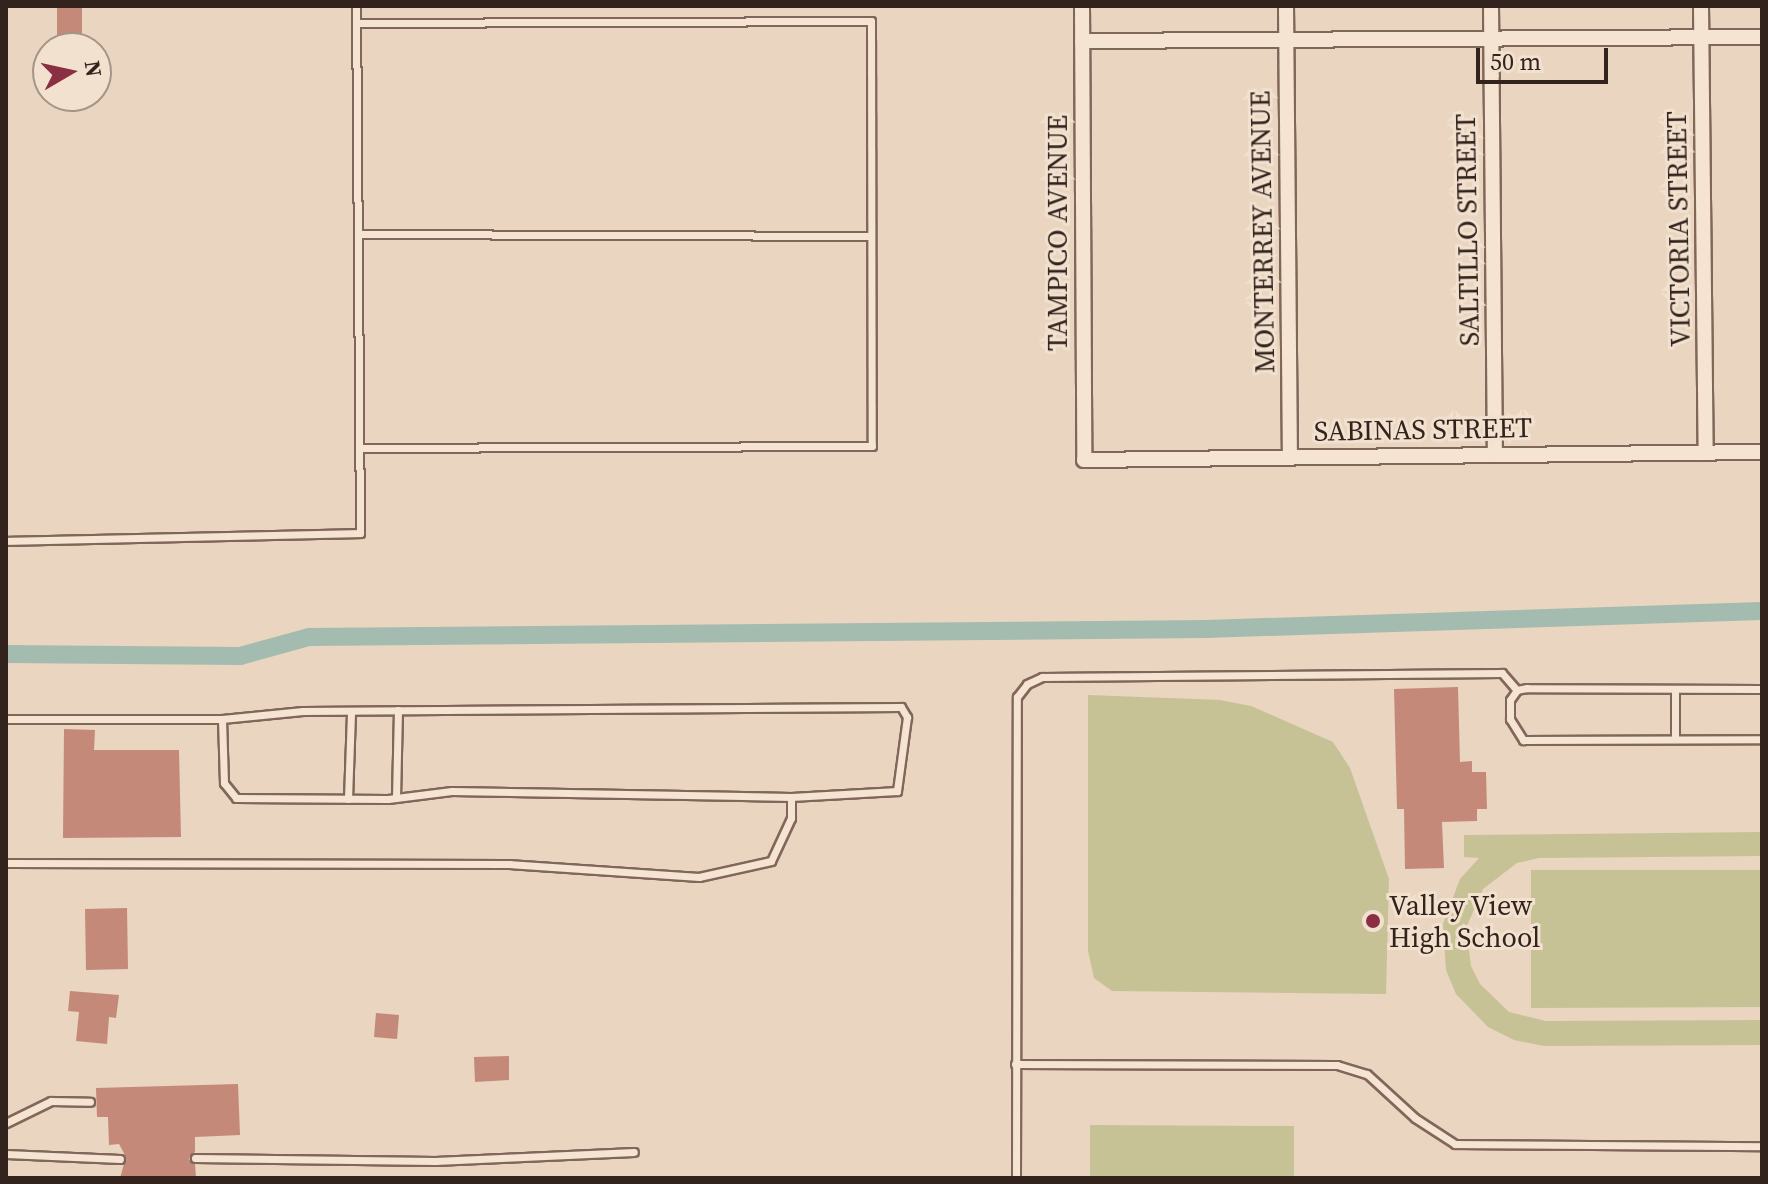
<!DOCTYPE html>
<html>
<head>
<meta charset="utf-8">
<style>
	body { margin:0 }
	#map { position:relative; width:1768px; height:1184px; overflow:hidden; background:#e9d5c0; font-family:"Source Serif 4",serif }
	div>[style] { position:absolute }
	[style*='--x'] { left:calc(var(--x)*1px); top:calc(var(--y)*1px); width:calc(var(--w)*1px); rotate:calc(var(--a)*1deg) }
	.green>* { inset:0; background:#c6c296 }
	.canal>* { height:18px; margin:-9px; padding:0 9px; transform-origin:9px; border-radius:9px; background:#a3bcaf }
	.building>* { inset:0; background:#c48979 }
	.roads { filter:drop-shadow(2px 0 #81675a) drop-shadow(-2px 0 #81675a) drop-shadow(0 2px #81675a) drop-shadow(0 -2px #81675a) }
	.lane>* { height:7px; margin:-3.5px; padding:0 3.5px; transform-origin:3.5px; border-radius:3.5px; background:#f5e4d2 }
	.street>* { height:14px; margin:-7px; padding:0 7px; transform-origin:7px; border-radius:7px; background:#f5e4d2 }
	.dots>* { width:22px; height:22px; translate:-50% -50%; box-sizing:border-box; border:4px solid #f2e1cf; border-radius:50% }
	span { translate:-50% -50%; white-space:nowrap; text-align:center; line-height:1.15; -webkit-text-stroke:6px #f2e1cf; paint-order:stroke }
	.street-label { font-size:28px; color:#32231d }
	.poi-label { font-size:28px; color:#32231d }
	.left { translate:0 -50%; text-align:left }
	.frame { position:absolute; inset:0; border:8px solid #32231d; pointer-events:none }
	.north { position:absolute; left:32px; top:32px; width:80px; height:80px; box-sizing:border-box; background:#f2e1cf; border:2px solid #a59588; border-radius:50%; rotate:81deg; font-size:22px; font-weight:700; line-height:32px; text-align:center; color:#32231d }
	.north::after { content:''; display:block; margin:auto; width:28px; height:36px; background:#8b2f42; clip-path:polygon(50% 0,100% 100%,50% 72%,0 100%) }
	.scale { position:absolute; left:1476px; top:48px; width:132px; height:36px; box-sizing:border-box; border:4px solid #32231d; border-top:0; padding-left:10px; font-size:24px; line-height:28px; white-space:nowrap; color:#32231d; -webkit-text-stroke:6px #f2e1cf; paint-order:stroke }
</style>
</head>
<body>
<div id="map">
	<div class="green">
		<i style="clip-path:polygon(1088px 695px,1220px 700px,1251px 706px,1333px 742px,1350px 768px,1389px 879px,1386px 994px,1112px 991px,1094px 978px,1088px 951px)"></i>
		<i style="clip-path:polygon(1762px 832px,1762px 856px,1539px 858px,1517px 863px,1483px 889px,1466px 928px,1471px 966px,1480px 984px,1509px 1012px,1546px 1021px,1762px 1020px,1762px 1045px,1544px 1046px,1514px 1040px,1488px 1027px,1456px 994px,1446px 970px,1443px 924px,1460px 879px,1479px 858px,1464px 857px,1464px 835px)"></i>
		<i style="clip-path:polygon(1531px 870px,1762px 870px,1762px 1007px,1531px 1008px)"></i>
		<i style="clip-path:polygon(1090px 1125px,1294px 1126px,1294px 1178px,1090px 1178px)"></i>
	</div>
	<div class="canal">
		<i style="--x:6;--y:654;--w:234;--a:0.5"></i>
		<i style="--x:240;--y:656;--w:72;--a:-15.4"></i>
		<i style="--x:309;--y:637;--w:897;--a:-0.51"></i>
		<i style="--x:1206;--y:629;--w:556;--a:-1.85"></i>
	</div>
	<div class="building">
		<i style="clip-path:polygon(57px 6px,82px 6px,82px 41px,57px 41px)"></i>
		<i style="clip-path:polygon(1458px 687px,1460px 762px,1472px 761px,1472px 772px,1486px 772px,1487px 809px,1477px 809px,1477px 821px,1442px 822px,1444px 868px,1405px 869px,1404px 809px,1397px 809px,1394px 689px)"></i>
		<i style="clip-path:polygon(64px 729px,95px 730px,94px 750px,179px 750px,181px 837px,63px 838px)"></i>
		<i style="clip-path:polygon(127px 908px,128px 969px,86px 970px,85px 909px)"></i>
		<i style="clip-path:polygon(70px 991px,119px 995px,116px 1018px,109px 1017px,107px 1044px,76px 1041px,79px 1012px,68px 1011px)"></i>
		<i style="clip-path:polygon(376px 1013px,399px 1015px,397px 1039px,374px 1037px)"></i>
		<i style="clip-path:polygon(509px 1056px,509px 1080px,475px 1082px,474px 1057px)"></i>
		<i style="clip-path:polygon(238px 1084px,240px 1135px,195px 1137px,195px 1152px,189px 1159px,195px 1164px,196px 1178px,120px 1178px,126px 1157px,119px 1144px,109px 1145px,108px 1117px,97px 1117px,96px 1088px)"></i>
	</div>
	<div class="roads">
		<div class="lane">
			<i style="--x:357;--y:23;--w:514;--a:-0.22"></i>
			<i style="--x:871;--y:21;--w:425;--a:89.9"></i>
			<i style="--x:872;--y:446;--w:512;--a:179.78"></i>
			<i style="--x:360;--y:234;--w:510;--a:0.22"></i>
			<i style="--x:6;--y:541;--w:354;--a:-1.3"></i>
			<i style="--x:360;--y:533;--w:527;--a:-90.43"></i>
			<i style="--x:1675;--y:689;--w:50;--a:90"></i>
			<i style="--x:1762;--y:689;--w:235;--a:-179.8"></i>
			<i style="--x:1527;--y:688;--w:10;--a:169"></i>
			<i style="--x:1517;--y:690;--w:12;--a:125"></i>
			<i style="--x:1510;--y:700;--w:19;--a:90"></i>
			<i style="--x:1510;--y:719;--w:25;--a:58"></i>
			<i style="--x:1523;--y:740;--w:239;--a:-0.2"></i>
			<i style="--x:6;--y:719;--w:216;--a:0"></i>
			<i style="--x:222;--y:719;--w:81;--a:-5.6"></i>
			<i style="--x:303;--y:711;--w:598;--a:-0.38"></i>
			<i style="--x:901;--y:707;--w:12;--a:59"></i>
			<i style="--x:907;--y:717;--w:75;--a:97.7"></i>
			<i style="--x:897;--y:791;--w:106;--a:176.8"></i>
			<i style="--x:791;--y:797;--w:21;--a:90"></i>
			<i style="--x:791;--y:818;--w:47;--a:114.9"></i>
			<i style="--x:771;--y:861;--w:74;--a:167.5"></i>
			<i style="--x:699;--y:877;--w:190;--a:-176.1"></i>
			<i style="--x:509;--y:864;--w:503;--a:-179.89"></i>
			<i style="--x:222;--y:719;--w:64;--a:88.2"></i>
			<i style="--x:224;--y:783;--w:19;--a:51"></i>
			<i style="--x:236;--y:798;--w:152;--a:0.4"></i>
			<i style="--x:388;--y:799;--w:64;--a:-7.1"></i>
			<i style="--x:452;--y:791;--w:339;--a:1"></i>
			<i style="--x:396;--y:798;--w:88;--a:-88.7"></i>
			<i style="--x:348;--y:799;--w:88;--a:-88"></i>
			<i style="--x:1015;--y:1064;--w:322;--a:0.2"></i>
			<i style="--x:1337;--y:1065;--w:31;--a:17"></i>
			<i style="--x:1367;--y:1074;--w:65;--a:42.5"></i>
			<i style="--x:1415;--y:1118;--w:48;--a:33"></i>
			<i style="--x:1455;--y:1144;--w:307;--a:0.4"></i>
			<i style="--x:6;--y:1123;--w:50;--a:-26.1"></i>
			<i style="--x:51;--y:1101;--w:39;--a:1"></i>
			<i style="--x:6;--y:1154;--w:114;--a:2.5"></i>
			<i style="--x:195;--y:1158;--w:240;--a:0.7"></i>
			<i style="--x:435;--y:1161;--w:199;--a:-2.6"></i>
			<i style="--x:1016;--y:1178;--w:481;--a:-89.9"></i>
			<i style="--x:1017;--y:697;--w:16;--a:-52"></i>
			<i style="--x:1027;--y:684;--w:17;--a:-25"></i>
			<i style="--x:1042;--y:677;--w:460;--a:-0.5"></i>
			<i style="--x:1502;--y:673;--w:23;--a:49"></i>
		</div>
		<div class="street">
			<i style="--x:1082;--y:6;--w:454;--a:89.7"></i>
			<i style="--x:1084;--y:460;--w:678;--a:-0.68"></i>
			<i style="--x:1286;--y:6;--w:450;--a:89.5"></i>
			<i style="--x:1491;--y:6;--w:448;--a:89.5"></i>
			<i style="--x:1701;--y:6;--w:446;--a:89.4"></i>
			<i style="--x:1082;--y:41;--w:680;--a:-0.34"></i>
		</div>
	</div>
	<div class="dots">
		<i style="left:1373px;top:921px;background:#8b2f42"></i>
	</div>
	<div class="street-label">
		<span style="left:1678px;top:229px;rotate:-91deg">VICTORIA STREET</span>
		<span style="left:1467px;top:230px;rotate:-91deg">SALTILLO STREET</span>
		<span style="left:1262px;top:232px;rotate:-91deg">MONTERREY AVENUE</span>
		<span style="left:1057px;top:233px;rotate:-90deg">TAMPICO AVENUE</span>
		<span style="left:1423px;top:429px;rotate:-1deg">SABINAS STREET</span>
	</div>
	<div class="poi-label">
		<span class="left" style="left:1389px;top:921px">Valley View<br>High School</span>
	</div>
	<div class="frame"></div>
	<div class="north">N</div>
	<div class="scale">50 m</div>
</div>
</body>
</html>
